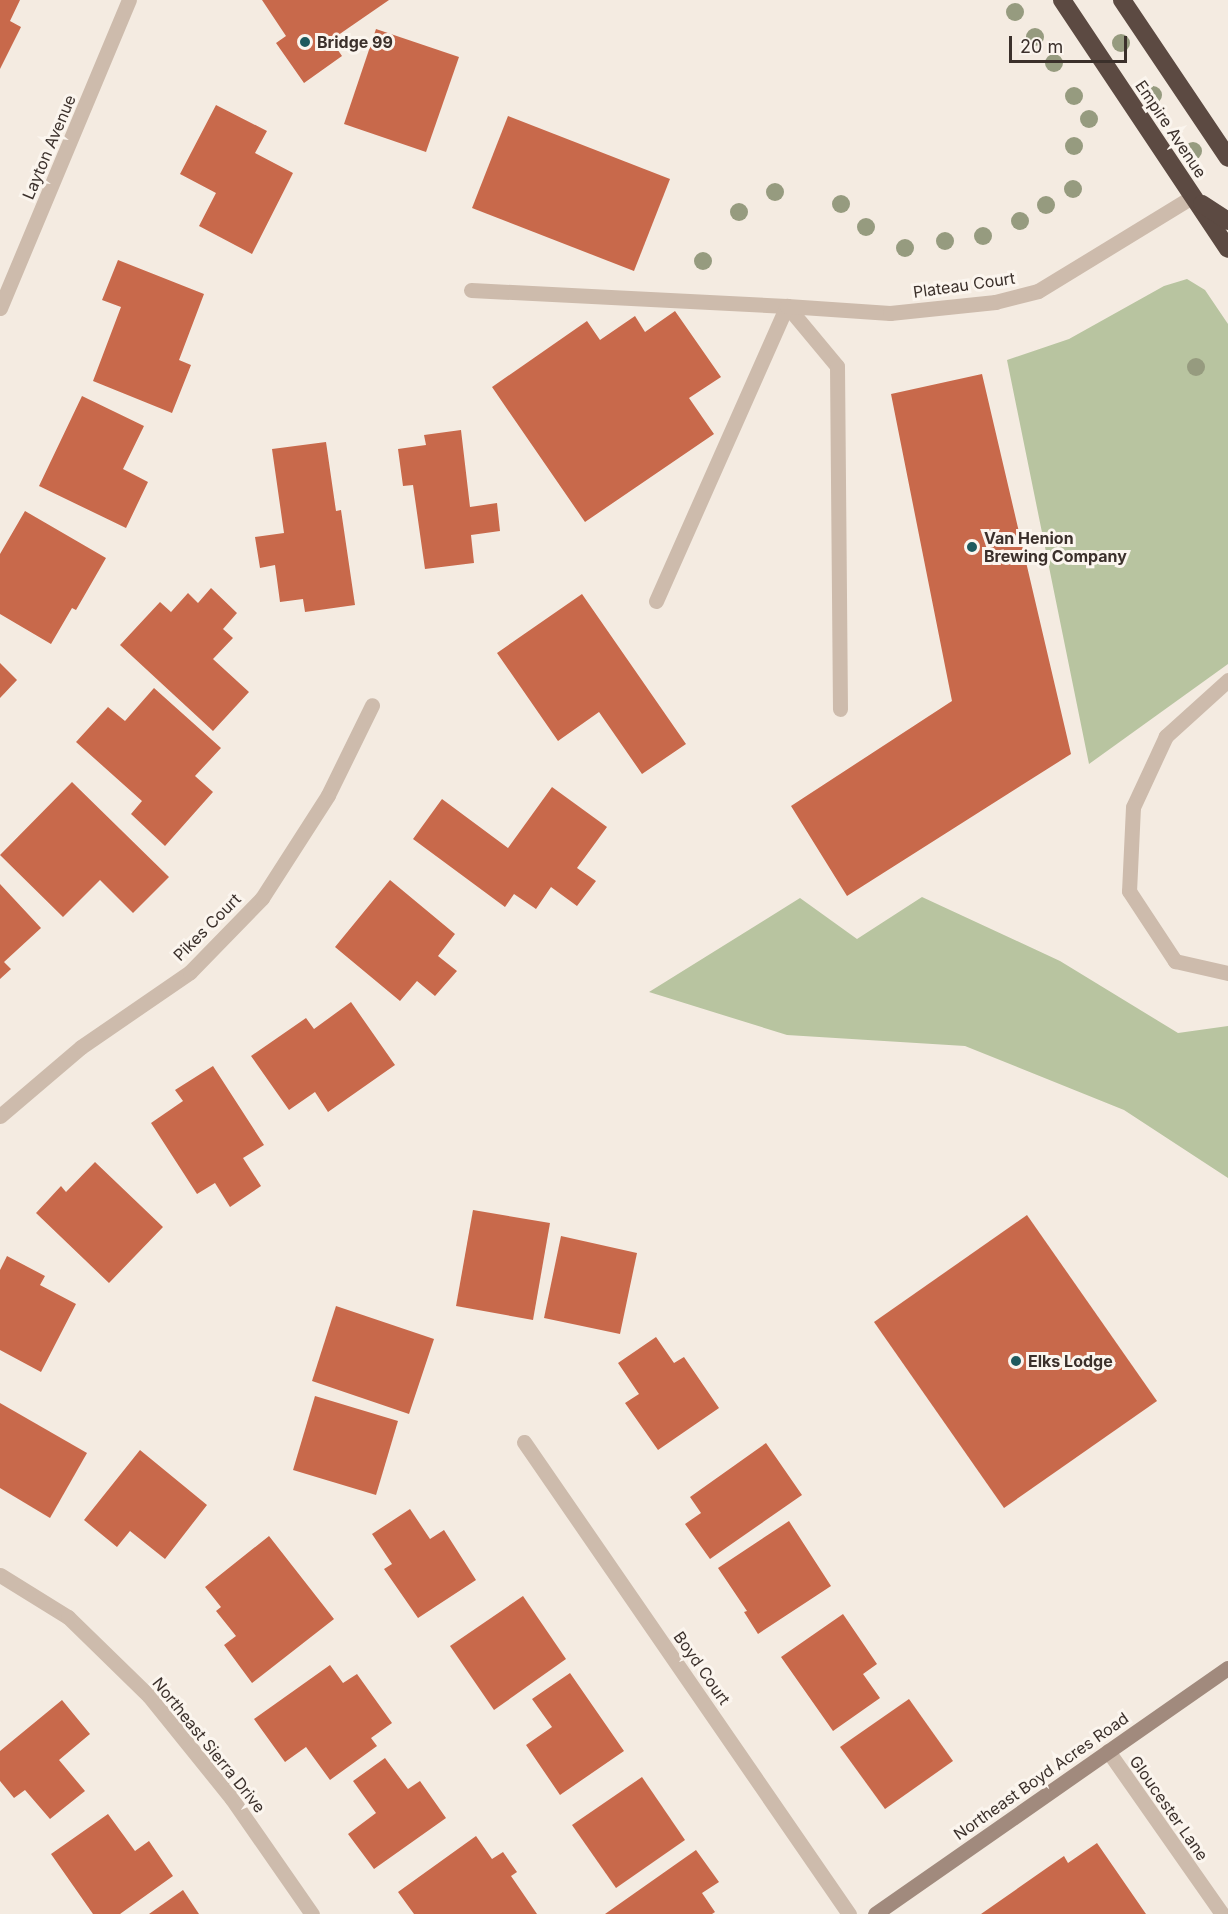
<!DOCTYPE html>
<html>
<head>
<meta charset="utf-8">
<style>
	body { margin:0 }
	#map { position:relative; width:1228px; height:1914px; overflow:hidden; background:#f4ebe1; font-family:Inter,sans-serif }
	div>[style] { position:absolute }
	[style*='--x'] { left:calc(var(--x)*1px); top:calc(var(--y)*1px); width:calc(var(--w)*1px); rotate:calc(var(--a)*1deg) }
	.green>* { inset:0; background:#b8c4a0 }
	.building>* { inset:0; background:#c8694b }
	.lane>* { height:15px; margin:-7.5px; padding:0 7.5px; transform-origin:7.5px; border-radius:7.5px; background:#cdbbac }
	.street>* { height:15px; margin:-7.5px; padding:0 7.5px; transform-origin:7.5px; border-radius:7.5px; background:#cdbbac }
	.secondary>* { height:15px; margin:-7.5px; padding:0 7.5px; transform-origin:7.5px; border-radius:7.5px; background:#a18a7d }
	.highway>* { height:18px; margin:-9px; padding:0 9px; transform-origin:9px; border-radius:9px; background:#5c4a42 }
	.trees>* { width:18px; height:18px; margin:-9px; border-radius:50%; background:#969b7f }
	.dots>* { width:16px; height:16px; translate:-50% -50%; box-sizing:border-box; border:3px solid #fbf5ee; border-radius:50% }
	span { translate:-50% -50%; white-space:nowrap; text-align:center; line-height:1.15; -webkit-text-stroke:6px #fbf5ee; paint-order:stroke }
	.poi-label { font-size:16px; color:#3b302b; font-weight:700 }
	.left { translate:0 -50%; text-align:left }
	.street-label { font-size:16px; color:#3b302b }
	.scale { position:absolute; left:1009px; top:36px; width:118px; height:27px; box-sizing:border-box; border:3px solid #3b302b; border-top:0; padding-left:8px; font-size:18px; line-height:21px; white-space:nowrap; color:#3b302b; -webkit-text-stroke:4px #fbf5ee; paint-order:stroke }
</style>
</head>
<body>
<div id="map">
	<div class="green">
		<i style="clip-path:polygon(1187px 279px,1205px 290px,1228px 324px,1228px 664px,1089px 764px,1007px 360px,1069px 339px,1164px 286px)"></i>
		<i style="clip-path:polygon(922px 897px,1060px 961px,1178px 1033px,1228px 1026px,1228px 1178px,1124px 1110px,965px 1046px,787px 1035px,649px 992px,800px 898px,857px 939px)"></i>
	</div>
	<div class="building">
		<i style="clip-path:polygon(0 0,20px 0,10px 21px,21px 27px,0 69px)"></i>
		<i style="clip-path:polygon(262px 0,389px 0,331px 40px,342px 56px,304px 83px,276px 43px,286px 36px)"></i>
		<i style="clip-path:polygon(376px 29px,459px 57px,426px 152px,344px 124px)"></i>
		<i style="clip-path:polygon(216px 105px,267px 131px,255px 153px,293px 173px,252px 254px,199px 226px,216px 193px,180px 174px)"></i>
		<i style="clip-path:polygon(508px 116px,670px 179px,634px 271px,472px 208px)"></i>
		<i style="clip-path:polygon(118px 260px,204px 294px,179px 360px,191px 365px,172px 413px,93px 381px,121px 307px,102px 300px)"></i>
		<i style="clip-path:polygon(675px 311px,721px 377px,689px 398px,714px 434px,585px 522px,492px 387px,587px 321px,600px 340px,635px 316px,645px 332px)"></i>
		<i style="clip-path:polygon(982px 374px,1071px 754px,847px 896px,791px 806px,952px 701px,891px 394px)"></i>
		<i style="clip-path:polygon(82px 396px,144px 426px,123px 469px,148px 482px,126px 528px,39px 486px)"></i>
		<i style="clip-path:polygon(461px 430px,470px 507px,497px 503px,500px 531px,471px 535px,474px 563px,425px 569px,413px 485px,403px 486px,398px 449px,426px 445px,424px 435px)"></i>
		<i style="clip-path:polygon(326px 442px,336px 511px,341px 510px,355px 605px,305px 612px,303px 599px,280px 602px,275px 565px,260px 568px,255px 537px,284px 533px,272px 449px)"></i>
		<i style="clip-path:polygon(25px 511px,106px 558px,76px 610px,72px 608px,51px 644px,0 614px,0 554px)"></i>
		<i style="clip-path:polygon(211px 588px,237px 613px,223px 629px,233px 638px,213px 659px,249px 692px,213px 731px,120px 645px,160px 602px,171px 612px,188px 593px,198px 603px)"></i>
		<i style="clip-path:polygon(582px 594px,686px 744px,642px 774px,599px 712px,558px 741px,497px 653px)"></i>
		<i style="clip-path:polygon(0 663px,17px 680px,0 698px)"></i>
		<i style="clip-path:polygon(154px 688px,221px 748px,195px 776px,213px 792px,165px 846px,131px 814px,142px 801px,76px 742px,108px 707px,125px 721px)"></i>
		<i style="clip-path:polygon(72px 782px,169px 877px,133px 913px,100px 880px,63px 917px,0 855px)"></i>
		<i style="clip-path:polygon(552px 787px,607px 827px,577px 868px,596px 881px,577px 906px,551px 887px,536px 909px,514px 894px,505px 907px,413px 839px,442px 799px,508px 848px)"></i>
		<i style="clip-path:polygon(390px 880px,455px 934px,438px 956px,457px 971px,435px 996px,417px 981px,400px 1001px,335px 947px)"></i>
		<i style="clip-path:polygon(0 884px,41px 928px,4px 962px,11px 969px,0 979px)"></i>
		<i style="clip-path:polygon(351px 1002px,395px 1065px,328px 1112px,315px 1092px,289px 1110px,251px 1056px,306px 1018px,314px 1029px)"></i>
		<i style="clip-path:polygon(213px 1066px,264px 1145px,243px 1158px,261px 1186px,230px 1207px,215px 1183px,197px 1194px,151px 1123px,183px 1101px,175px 1090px)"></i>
		<i style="clip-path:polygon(95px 1162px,163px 1227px,109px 1283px,36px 1213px,61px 1186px,66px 1192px)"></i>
		<i style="clip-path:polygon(473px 1210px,550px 1223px,533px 1320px,456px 1306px)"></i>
		<i style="clip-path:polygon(1027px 1215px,1157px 1401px,1004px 1508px,874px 1322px)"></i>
		<i style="clip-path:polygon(561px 1236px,637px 1253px,620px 1334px,544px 1318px)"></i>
		<i style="clip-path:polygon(7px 1256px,45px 1276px,40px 1285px,76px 1304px,41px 1372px,0 1350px,0 1270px)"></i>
		<i style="clip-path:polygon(336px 1306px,434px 1339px,409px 1414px,312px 1381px)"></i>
		<i style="clip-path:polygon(656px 1337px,674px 1363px,684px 1357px,719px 1408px,658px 1450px,625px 1403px,639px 1394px,618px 1363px)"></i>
		<i style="clip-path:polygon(315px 1396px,398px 1421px,376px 1495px,293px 1470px)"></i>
		<i style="clip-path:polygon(0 1403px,87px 1453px,50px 1518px,0 1488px)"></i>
		<i style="clip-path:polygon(766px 1443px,802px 1495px,710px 1559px,685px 1524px,701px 1513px,690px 1497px)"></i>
		<i style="clip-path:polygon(140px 1450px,207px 1505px,165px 1559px,130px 1531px,117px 1547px,84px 1520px)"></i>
		<i style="clip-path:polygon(410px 1509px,430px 1539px,444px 1530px,476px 1580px,418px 1618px,384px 1569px,392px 1564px,372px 1534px)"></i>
		<i style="clip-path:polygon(789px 1521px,831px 1586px,758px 1634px,744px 1612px,747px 1611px,718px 1568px)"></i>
		<i style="clip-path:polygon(269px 1536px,334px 1619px,252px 1683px,224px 1645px,236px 1636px,216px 1611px,221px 1607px,205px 1587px)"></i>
		<i style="clip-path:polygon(523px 1596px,566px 1659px,494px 1710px,450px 1646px)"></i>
		<i style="clip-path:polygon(843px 1614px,877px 1664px,863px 1674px,880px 1698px,833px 1731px,781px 1657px)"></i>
		<i style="clip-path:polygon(330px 1665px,343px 1683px,357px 1674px,392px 1723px,371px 1738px,377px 1746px,330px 1780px,306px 1747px,285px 1762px,254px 1719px)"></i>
		<i style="clip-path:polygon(570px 1673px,624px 1751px,560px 1795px,526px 1745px,552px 1727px,532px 1699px)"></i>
		<i style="clip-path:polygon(909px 1699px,953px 1761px,885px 1809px,840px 1747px)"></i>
		<i style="clip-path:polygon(62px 1700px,90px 1734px,59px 1760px,85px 1791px,50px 1819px,25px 1790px,14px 1798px,0 1781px,0 1751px)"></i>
		<i style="clip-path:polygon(385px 1758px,408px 1789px,420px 1781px,446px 1818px,374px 1869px,348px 1834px,376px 1813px,353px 1781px)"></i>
		<i style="clip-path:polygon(642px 1777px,685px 1840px,616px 1888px,572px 1825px)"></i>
		<i style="clip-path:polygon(108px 1814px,135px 1851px,149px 1841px,173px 1876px,120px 1914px,93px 1914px,51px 1854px)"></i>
		<i style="clip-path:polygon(476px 1836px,492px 1859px,503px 1852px,517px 1872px,511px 1876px,537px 1914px,414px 1914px,398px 1892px)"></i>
		<i style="clip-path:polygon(1097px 1843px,1146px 1914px,981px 1914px,1064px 1856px,1068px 1863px)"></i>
		<i style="clip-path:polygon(696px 1850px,719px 1882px,702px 1893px,715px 1912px,712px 1914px,605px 1914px)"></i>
		<i style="clip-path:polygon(183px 1890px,199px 1914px,149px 1914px)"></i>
	</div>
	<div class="lane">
		<i style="--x:471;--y:290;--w:316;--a:2.9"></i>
		<i style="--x:787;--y:306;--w:78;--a:50.2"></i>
		<i style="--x:837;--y:366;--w:343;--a:89.5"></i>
		<i style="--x:656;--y:601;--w:323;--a:-66.1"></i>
		<i style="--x:1228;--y:680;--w:84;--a:137.9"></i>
		<i style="--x:1166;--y:736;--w:78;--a:114.9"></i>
		<i style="--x:1133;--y:807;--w:84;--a:92.7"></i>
		<i style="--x:1129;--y:891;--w:84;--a:56.7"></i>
		<i style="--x:1175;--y:961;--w:54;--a:12.8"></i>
	</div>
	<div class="street">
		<i style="--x:787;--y:306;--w:103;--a:3.9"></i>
		<i style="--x:890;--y:313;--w:106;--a:-6"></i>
		<i style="--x:995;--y:302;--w:44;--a:-14.3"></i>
		<i style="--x:1038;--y:291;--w:180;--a:-31.4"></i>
		<i style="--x:0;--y:308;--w:334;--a:-67.3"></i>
		<i style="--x:0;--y:1116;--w:106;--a:-40.4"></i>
		<i style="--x:81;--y:1047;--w:132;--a:-34.5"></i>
		<i style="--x:190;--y:972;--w:103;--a:-45.8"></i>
		<i style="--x:262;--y:898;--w:122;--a:-57.3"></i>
		<i style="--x:328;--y:795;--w:100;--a:-63.9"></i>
		<i style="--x:524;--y:1442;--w:573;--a:55.45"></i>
		<i style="--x:0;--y:1575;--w:80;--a:31.7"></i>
		<i style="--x:68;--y:1617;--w:113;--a:44.3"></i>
		<i style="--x:149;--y:1696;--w:132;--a:51.1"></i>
		<i style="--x:232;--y:1799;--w:140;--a:55.2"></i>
		<i style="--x:1108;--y:1751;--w:199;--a:55"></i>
	</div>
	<div class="secondary">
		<i style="--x:875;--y:1914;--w:430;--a:-34.9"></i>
	</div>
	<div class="highway">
		<i style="--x:1062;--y:0;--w:299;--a:56.3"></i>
		<i style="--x:1122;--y:0;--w:190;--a:56.1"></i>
		<i style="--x:1202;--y:204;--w:31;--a:33"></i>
	</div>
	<div class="trees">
		<i style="left:1015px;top:12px"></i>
		<i style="left:1035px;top:37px"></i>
		<i style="left:1121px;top:43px"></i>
		<i style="left:1054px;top:63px"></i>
		<i style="left:1153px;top:95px"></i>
		<i style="left:1074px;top:96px"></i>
		<i style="left:1089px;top:119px"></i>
		<i style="left:1074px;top:146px"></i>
		<i style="left:1193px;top:151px"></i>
		<i style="left:1073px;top:189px"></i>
		<i style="left:775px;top:192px"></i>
		<i style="left:841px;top:204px"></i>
		<i style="left:1046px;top:205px"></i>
		<i style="left:739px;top:212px"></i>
		<i style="left:1020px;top:221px"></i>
		<i style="left:866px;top:227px"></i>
		<i style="left:983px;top:236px"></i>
		<i style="left:945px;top:241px"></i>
		<i style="left:905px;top:248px"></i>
		<i style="left:703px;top:261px"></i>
		<i style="left:1196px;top:367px"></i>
	</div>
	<div class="dots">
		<i style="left:305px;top:42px;background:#1f5a5e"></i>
		<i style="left:972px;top:547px;background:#1f5a5e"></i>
		<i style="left:1016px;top:1361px;background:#1f5a5e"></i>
	</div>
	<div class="poi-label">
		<span class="left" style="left:317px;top:42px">Bridge 99</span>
		<span class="left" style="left:984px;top:547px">Van Henion<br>Brewing Company</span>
		<span class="left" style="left:1028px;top:1361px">Elks Lodge</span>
	</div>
	<div class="street-label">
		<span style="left:1171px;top:129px;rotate:56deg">Empire Avenue</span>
		<span style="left:49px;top:147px;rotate:-67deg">Layton Avenue</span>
		<span style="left:964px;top:285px;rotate:-8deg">Plateau Court</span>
		<span style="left:207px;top:927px;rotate:-45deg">Pikes Court</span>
		<span style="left:702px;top:1668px;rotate:55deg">Boyd Court</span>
		<span style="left:209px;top:1745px;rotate:51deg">Northeast Sierra Drive</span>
		<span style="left:1041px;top:1776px;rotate:-35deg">Northeast Boyd Acres Road</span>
		<span style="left:1169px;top:1808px;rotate:55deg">Gloucester Lane</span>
	</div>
	<div class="scale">20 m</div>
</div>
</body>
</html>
